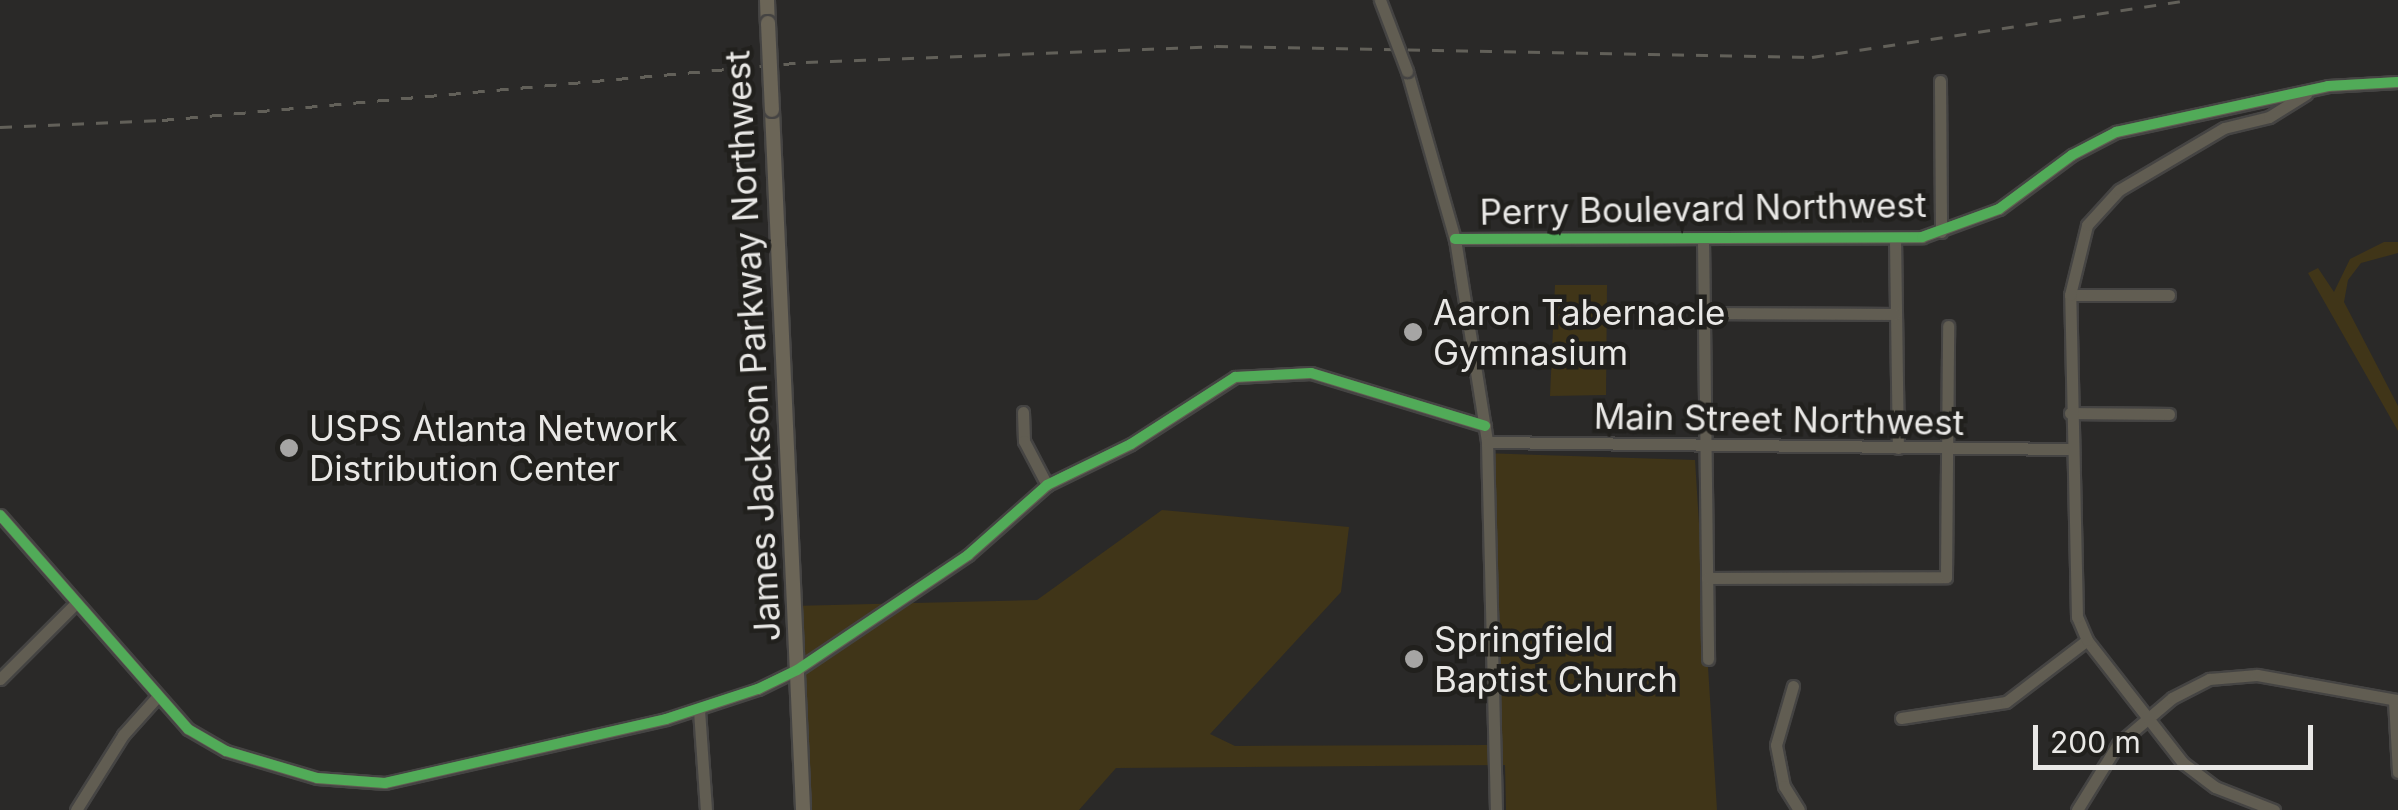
<!DOCTYPE html>
<html>
<head>
<meta charset="utf-8">
<style>
	body { margin:0 }
	#map { position:relative; width:2398px; height:810px; overflow:hidden; background:#2a2928; font-family:Inter,sans-serif }
	div>[style] { position:absolute }
	[style*='--x'] { left:calc(var(--x)*1px); top:calc(var(--y)*1px); width:calc(var(--w)*1px); rotate:calc(var(--a)*1deg) }
	.green>* { inset:0; background:#403518 }
	.roads { filter:drop-shadow(2px 0 #454443) drop-shadow(-2px 0 #454443) drop-shadow(0 2px #454443) drop-shadow(0 -2px #454443) }
	.minor>* { height:11px; margin:-5.5px; padding:0 5.5px; transform-origin:5.5px; border-radius:5.5px; background:#615d52 }
	.major>* { height:14px; margin:-7px; padding:0 7px; transform-origin:7px; border-radius:7px; background:#6b6557 }
	.rail>* { height:2.5px; margin-top:-1.25px; transform-origin:0; background:repeating-linear-gradient(90deg,#626059 0 12px,transparent 0 24px) }
	.bridges { filter:drop-shadow(2px 0 #454443) drop-shadow(-2px 0 #454443) drop-shadow(0 2px #454443) drop-shadow(0 -2px #454443) }
	.minor-bridge>* { height:11px; margin:-5.5px; padding:0 5.5px; transform-origin:5.5px; border-radius:5.5px; background:#615d52 }
	.major-bridge>* { height:14px; margin:-7px; padding:0 7px; transform-origin:7px; border-radius:7px; background:#6b6557 }
	.cycleway>* { height:10px; margin:-5px; padding:0 5px; transform-origin:5px; border-radius:5px; background:#51ab58 }
	.dots>* { width:28px; height:28px; translate:-50% -50%; box-sizing:border-box; border:5px solid #21201d; border-radius:50% }
	span { translate:-50% -50%; white-space:nowrap; text-align:center; line-height:1.15; -webkit-text-stroke:9px #21201d; paint-order:stroke }
	.street-label { font-size:35px; color:#e9e8e6 }
	.poi-label { font-size:35px; color:#e9e8e6 }
	.left { translate:0 -50%; text-align:left }
	.scale { position:absolute; left:2033px; top:725px; width:280px; height:45px; box-sizing:border-box; border:5px solid #e9e8e6; border-top:0; padding-left:12px; font-size:30px; line-height:35px; white-space:nowrap; color:#e9e8e6; -webkit-text-stroke:8px #21201d; paint-order:stroke }
</style>
</head>
<body>
<div id="map">
	<div class="green">
		<i style="clip-path:polygon(2384px 242px,2398px 242px,2398px 253px,2361px 263px,2348px 280px,2344px 302px,2398px 406px,2398px 431px,2308px 273px,2318px 268px,2334px 292px,2350px 259px)"></i>
		<i style="clip-path:polygon(1555px 285px,1607px 285px,1606px 395px,1550px 396px)"></i>
		<i style="clip-path:polygon(1482px 453px,1695px 460px,1717px 810px,1506px 810px,1505px 765px,1116px 768px,1079px 810px,807px 810px,791px 606px,1037px 600px,1162px 510px,1349px 527px,1341px 592px,1210px 734px,1235px 746px,1491px 745px)"></i>
	</div>
	<div class="roads">
		<div class="minor">
			<i style="--x:1407;--y:71;--w:175;--a:74.1"></i>
			<i style="--x:1455;--y:239;--w:206;--a:81"></i>
			<i style="--x:1487;--y:442;--w:368;--a:88.6"></i>
			<i style="--x:1940;--y:81;--w:151;--a:89.6"></i>
			<i style="--x:1455;--y:239;--w:467;--a:-0.2"></i>
			<i style="--x:1922;--y:237;--w:82;--a:-20"></i>
			<i style="--x:1999;--y:209;--w:91;--a:-36.5"></i>
			<i style="--x:2072;--y:155;--w:50;--a:-27.6"></i>
			<i style="--x:2116;--y:132;--w:217;--a:-12.2"></i>
			<i style="--x:2328;--y:86;--w:70;--a:-3.3"></i>
			<i style="--x:1703;--y:239;--w:420;--a:89.3"></i>
			<i style="--x:1895;--y:239;--w:209;--a:89.2"></i>
			<i style="--x:2070;--y:295;--w:99;--a:0"></i>
			<i style="--x:1703;--y:313;--w:192;--a:0.3"></i>
			<i style="--x:1023;--y:412;--w:29;--a:88"></i>
			<i style="--x:1024;--y:441;--w:50;--a:62.4"></i>
			<i style="--x:2070;--y:413;--w:99;--a:0.6"></i>
			<i style="--x:1487;--y:442;--w:583;--a:0.69"></i>
			<i style="--x:0;--y:515;--w:285;--a:48.7"></i>
			<i style="--x:188;--y:729;--w:44;--a:30.1"></i>
			<i style="--x:226;--y:751;--w:95;--a:16.5"></i>
			<i style="--x:317;--y:778;--w:68;--a:4.2"></i>
			<i style="--x:385;--y:783;--w:288;--a:-12.8"></i>
			<i style="--x:666;--y:719;--w:97;--a:-18.1"></i>
			<i style="--x:758;--y:689;--w:43;--a:-26"></i>
			<i style="--x:797;--y:670;--w:206;--a:-33.9"></i>
			<i style="--x:968;--y:555;--w:106;--a:-41.5"></i>
			<i style="--x:1047;--y:485;--w:93;--a:-26"></i>
			<i style="--x:1131;--y:444;--w:124;--a:-32.8"></i>
			<i style="--x:1235;--y:377;--w:76;--a:-3"></i>
			<i style="--x:1311;--y:373;--w:182;--a:16.9"></i>
			<i style="--x:1707;--y:578;--w:239;--a:-0.2"></i>
			<i style="--x:1946;--y:577;--w:251;--a:-89.5"></i>
			<i style="--x:0;--y:679;--w:107;--a:-45"></i>
			<i style="--x:1793;--y:686;--w:61;--a:106.1"></i>
			<i style="--x:1776;--y:745;--w:42;--a:79"></i>
			<i style="--x:1784;--y:786;--w:28;--a:58"></i>
			<i style="--x:2394;--y:700;--w:72;--a:86.8"></i>
			<i style="--x:699;--y:710;--w:100;--a:86"></i>
			<i style="--x:1901;--y:718;--w:106;--a:-8.7"></i>
			<i style="--x:2006;--y:702;--w:102;--a:-37.4"></i>
			<i style="--x:76;--y:810;--w:89;--a:-57.9"></i>
			<i style="--x:123;--y:735;--w:51;--a:-48.2"></i>
			<i style="--x:2077;--y:810;--w:78;--a:-58.2"></i>
			<i style="--x:2118;--y:744;--w:71;--a:-40.4"></i>
			<i style="--x:2172;--y:698;--w:42;--a:-27.2"></i>
			<i style="--x:2209;--y:679;--w:48;--a:-4.8"></i>
			<i style="--x:2257;--y:675;--w:143;--a:10.1"></i>
			<i style="--x:2274;--y:810;--w:63;--a:-158.7"></i>
			<i style="--x:2215;--y:787;--w:40;--a:-143"></i>
			<i style="--x:2183;--y:763;--w:156;--a:-128"></i>
			<i style="--x:2087;--y:640;--w:25;--a:-113"></i>
			<i style="--x:2077;--y:617;--w:322;--a:-91.2"></i>
			<i style="--x:2070;--y:295;--w:72;--a:-76.3"></i>
			<i style="--x:2087;--y:225;--w:47;--a:-47.6"></i>
			<i style="--x:2119;--y:190;--w:122;--a:-30.6"></i>
			<i style="--x:2224;--y:128;--w:46;--a:-13.7"></i>
			<i style="--x:2269;--y:117;--w:44;--a:-31.9"></i>
		</div>
		<div class="major">
			<i style="--x:767;--y:0;--w:23;--a:88"></i>
			<i style="--x:772;--y:110;--w:701;--a:87.46"></i>
		</div>
	</div>
	<div class="rail">
		<i style="--x:0;--y:127;--w:162;--a:-2.5"></i>
		<i style="--x:162;--y:120;--w:647;--a:-5.15"></i>
		<i style="--x:806;--y:62;--w:410;--a:-2.2"></i>
		<i style="--x:1216;--y:46;--w:596;--a:1.06"></i>
		<i style="--x:1812;--y:57;--w:382;--a:-8.6"></i>
	</div>
	<div class="bridges">
		<div class="minor-bridge">
			<i style="--x:1380;--y:0;--w:76;--a:69.2"></i>
		</div>
		<div class="major-bridge">
			<i style="--x:768;--y:23;--w:87;--a:87.4"></i>
		</div>
	</div>
	<div class="cycleway">
		<i style="--x:1455;--y:239;--w:467;--a:-0.2"></i>
		<i style="--x:1922;--y:237;--w:82;--a:-20"></i>
		<i style="--x:1999;--y:209;--w:91;--a:-36.5"></i>
		<i style="--x:2072;--y:155;--w:50;--a:-27.6"></i>
		<i style="--x:2116;--y:132;--w:217;--a:-12.2"></i>
		<i style="--x:2328;--y:86;--w:70;--a:-3.3"></i>
		<i style="--x:0;--y:515;--w:285;--a:48.7"></i>
		<i style="--x:188;--y:729;--w:44;--a:30.1"></i>
		<i style="--x:226;--y:751;--w:95;--a:16.5"></i>
		<i style="--x:317;--y:778;--w:68;--a:4.2"></i>
		<i style="--x:385;--y:783;--w:288;--a:-12.8"></i>
		<i style="--x:666;--y:719;--w:97;--a:-18.1"></i>
		<i style="--x:758;--y:689;--w:43;--a:-26"></i>
		<i style="--x:797;--y:670;--w:206;--a:-33.9"></i>
		<i style="--x:968;--y:555;--w:106;--a:-41.5"></i>
		<i style="--x:1047;--y:485;--w:93;--a:-26"></i>
		<i style="--x:1131;--y:444;--w:124;--a:-32.8"></i>
		<i style="--x:1235;--y:377;--w:76;--a:-3"></i>
		<i style="--x:1311;--y:373;--w:182;--a:16.9"></i>
	</div>
	<div class="dots">
		<i style="left:1413px;top:332px;background:#a6a5a4"></i>
		<i style="left:289px;top:448px;background:#a6a5a4"></i>
		<i style="left:1414px;top:659px;background:#a6a5a4"></i>
	</div>
	<div class="street-label">
		<span style="left:1703px;top:208px;rotate:-1deg">Perry Boulevard Northwest</span>
		<span style="left:752px;top:346px;rotate:-93deg">James Jackson Parkway Northwest</span>
		<span style="left:1779px;top:419px;rotate:1deg">Main Street Northwest</span>
	</div>
	<div class="poi-label">
		<span class="left" style="left:1433px;top:332px">Aaron Tabernacle<br>Gymnasium</span>
		<span class="left" style="left:309px;top:448px">USPS Atlanta Network<br>Distribution Center</span>
		<span class="left" style="left:1434px;top:659px">Springfield<br>Baptist Church</span>
	</div>
	<div class="scale">200 m</div>
</div>
</body>
</html>
